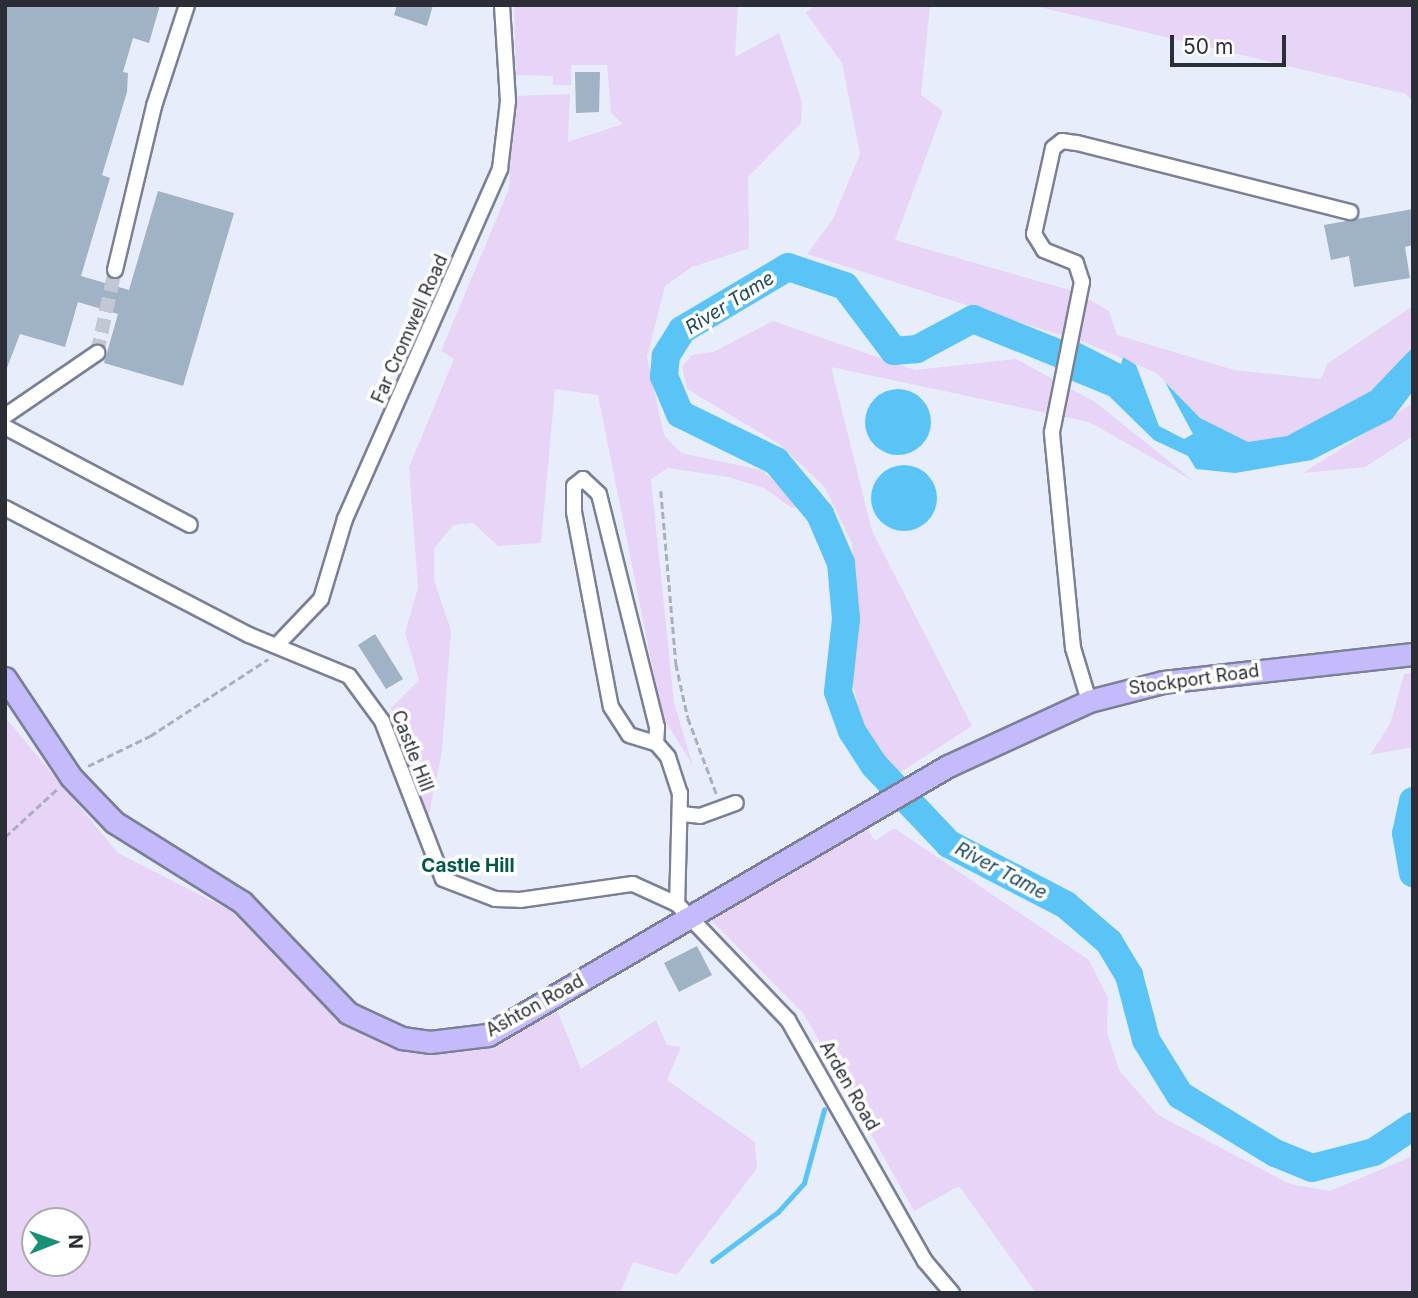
<!DOCTYPE html>
<html>
<head>
<meta charset="utf-8">
<style>
	body { margin:0 }
	#map { position:relative; width:1418px; height:1298px; overflow:hidden; background:#e8edfb; font-family:Inter,sans-serif }
	div>[style] { position:absolute }
	[style*='--x'] { left:calc(var(--x)*1px); top:calc(var(--y)*1px); width:calc(var(--w)*1px); rotate:calc(var(--a)*1deg) }
	.green>* { inset:0; background:#e8d4f7 }
	.water>* { inset:0; background:#5bc4f7 }
	.round { border-radius:50% }
	.stream>* { height:4.5px; margin:-2.25px; padding:0 2.25px; transform-origin:2.25px; border-radius:2.25px; background:#5bc4f7 }
	.river>* { height:28px; margin:-14px; padding:0 14px; transform-origin:14px; border-radius:14px; background:#5bc4f7 }
	.building>* { inset:0; background:#a0b2c5 }
	.minor-tunnel>* { height:14px; margin-top:-7px; transform-origin:0; background:repeating-linear-gradient(90deg,#c2c7d4 0 14px,transparent 0 21px) }
	.path>* { height:2.5px; margin-top:-1.25px; transform-origin:0; background:repeating-linear-gradient(90deg,#abafbc 0 7px,transparent 0 10.5px) }
	.roads { filter:drop-shadow(2px 0 #7a8197) drop-shadow(-2px 0 #7a8197) drop-shadow(0 2px #7a8197) drop-shadow(0 -2px #7a8197) }
	.minor>* { height:14px; margin:-7px; padding:0 7px; transform-origin:7px; border-radius:7px; background:#fff }
	.highway>* { height:21px; margin:-10.5px; padding:0 10.5px; transform-origin:10.5px; border-radius:10.5px; background:#c4bafc }
	span { translate:-50% -50%; white-space:nowrap; text-align:center; line-height:1.15; -webkit-text-stroke:7px #fff; paint-order:stroke }
	.street-label { font-size:18px; color:#2b2e37 }
	.water-label { font-size:19px; color:#1d4a5f; font-style:italic }
	.neighbourhood-label { font-size:19px; color:#015a47; font-weight:700 }
	.frame { position:absolute; inset:0; border:7px solid #2b2e37; pointer-events:none }
	.north { position:absolute; left:21px; top:1207px; width:70px; height:70px; box-sizing:border-box; background:#fff; border:2px solid #aaabaf; border-radius:50%; rotate:89deg; font-size:19px; font-weight:700; line-height:28px; text-align:center; color:#2b2e37 }
	.north::after { content:''; display:block; margin:auto; width:24px; height:32px; background:#189176; clip-path:polygon(50% 0,100% 100%,50% 72%,0 100%) }
	.scale { position:absolute; left:1170px; top:35px; width:116px; height:32px; box-sizing:border-box; border:4px solid #2b2e37; border-top:0; padding-left:9px; font-size:21px; line-height:24px; white-space:nowrap; color:#2b2e37; -webkit-text-stroke:5px #fff; paint-order:stroke }
</style>
</head>
<body>
<div id="map">
	<div class="green">
		<i style="clip-path:polygon(514px 5px,738px 5px,735px 57px,779px 33px,802px 102px,801px 123px,748px 177px,749px 248px,692px 267px,665px 286px,647px 357px,664px 435px,681px 453px,761px 470px,803px 506px,792px 508px,764px 488px,728px 477px,668px 468px,651px 479px,674px 703px,693px 766px,662px 715px,598px 395px,555px 389px,541px 543px,498px 546px,473px 523px,453px 525px,434px 549px,434px 580px,451px 630px,442px 752px,428px 819px,391px 708px,419px 680px,405px 633px,418px 588px,409px 467px,454px 359px,441px 351px,509px 189px,514px 96px,570px 94px,568px 142px,623px 124px,611px 113px,607px 65px,571px 65px,571px 85px,553px 85px,553px 76px,516px 75px)"></i>
		<i style="clip-path:polygon(814px 5px,930px 5px,921px 95px,943px 111px,895px 240px,1073px 291px,1063px 336px,807px 254px,833px 219px,860px 154px,842px 63px,806px 13px)"></i>
		<i style="clip-path:polygon(1031px 5px,1413px 5px,1413px 102px,1406px 94px)"></i>
		<i style="clip-path:polygon(1085px 297px,1109px 311px,1117px 335px,1234px 370px,1321px 379px,1327px 364px,1413px 306px,1413px 347px,1372px 391px,1287px 436px,1248px 442px,1200px 418px,1158px 374px,1075px 338px)"></i>
		<i style="clip-path:polygon(773px 321px,915px 370px,1016px 359px,1095px 402px,1195px 482px,1089px 422px,831px 367px,872px 531px,972px 726px,896px 775px,861px 718px,851px 676px,858px 611px,852px 543px,824px 486px,779px 444px,687px 389px,682px 366px,692px 355px,713px 352px)"></i>
		<i style="clip-path:polygon(1413px 403px,1413px 436px,1365px 467px,1303px 473px)"></i>
		<i style="clip-path:polygon(1413px 673px,1413px 747px,1370px 755px,1390px 724px,1404px 674px)"></i>
		<i style="clip-path:polygon(evenodd,5px 717px,118px 853px,247px 919px,338px 1022px,403px 1047px,461px 1050px,494px 1043px,555px 1005px,581px 1069px,656px 1020px,667px 1045px,681px 1047px,667px 1080px,755px 1142px,757px 1168px,677px 1275px,633px 1262px,620px 1293px,5px 1293px,5px 717px,35px 1221px,77px 1221px,77px 1263px,35px 1263px,35px 1221px)"></i>
		<i style="clip-path:polygon(894px 828px,1089px 960px,1108px 998px,1107px 1032px,1119px 1070px,1158px 1115px,1290px 1184px,1330px 1191px,1413px 1156px,1413px 1293px,1036px 1293px,959px 1186px,914px 1211px,804px 1014px,708px 917px,867px 829px,875px 841px)"></i>
	</div>
	<div class="water">
		<i style="clip-path:polygon(1078px 342px,1121px 364px,1123px 357px,1136px 365px,1159px 426px,1184px 439px,1193px 434px,1165px 382px,1200px 418px,1248px 442px,1287px 436px,1371px 391px,1413px 347px,1413px 391px,1392px 419px,1312px 460px,1235px 473px,1196px 469px,1188px 456px,1154px 440px,1109px 396px,1070px 380px)"></i>
		<i class="round" style="left:865px;top:389px;width:66px;height:66px"></i>
		<i class="round" style="left:871px;top:465px;width:66px;height:66px"></i>
	</div>
	<div class="stream">
		<i style="--x:712;--y:1261;--w:82;--a:-36.6"></i>
		<i style="--x:778;--y:1212;--w:39;--a:-48"></i>
		<i style="--x:804;--y:1183;--w:76;--a:-74.7"></i>
	</div>
	<div class="river">
		<i style="--x:1095;--y:368;--w:131;--a:-158.1"></i>
		<i style="--x:973;--y:319;--w:64;--a:151.8"></i>
		<i style="--x:917;--y:349;--w:23;--a:175"></i>
		<i style="--x:894;--y:351;--w:81;--a:-127"></i>
		<i style="--x:845;--y:286;--w:60;--a:-161.6"></i>
		<i style="--x:788;--y:267;--w:123;--a:149.3"></i>
		<i style="--x:682;--y:330;--w:31;--a:122"></i>
		<i style="--x:666;--y:356;--w:20;--a:96"></i>
		<i style="--x:664;--y:376;--w:41;--a:67.2"></i>
		<i style="--x:680;--y:414;--w:107;--a:26.1"></i>
		<i style="--x:776;--y:461;--w:69;--a:50.3"></i>
		<i style="--x:820;--y:514;--w:53;--a:66.8"></i>
		<i style="--x:841;--y:563;--w:56;--a:84.9"></i>
		<i style="--x:846;--y:619;--w:73;--a:96.3"></i>
		<i style="--x:838;--y:692;--w:41;--a:70.3"></i>
		<i style="--x:852;--y:731;--w:40;--a:57.1"></i>
		<i style="--x:874;--y:765;--w:109;--a:46.5"></i>
		<i style="--x:949;--y:844;--w:132;--a:27.5"></i>
		<i style="--x:1066;--y:905;--w:57;--a:40.7"></i>
		<i style="--x:1109;--y:942;--w:39;--a:59"></i>
		<i style="--x:1129;--y:975;--w:67;--a:75.3"></i>
		<i style="--x:1146;--y:1040;--w:65;--a:58.3"></i>
		<i style="--x:1180;--y:1095;--w:111;--a:31.4"></i>
		<i style="--x:1275;--y:1153;--w:40;--a:22"></i>
		<i style="--x:1312;--y:1168;--w:64;--a:-14.5"></i>
		<i style="--x:1374;--y:1152;--w:47;--a:-33.7"></i>
		<i style="--x:1413;--y:801;--w:33;--a:102"></i>
		<i style="--x:1406;--y:833;--w:41;--a:80.1"></i>
	</div>
	<div class="building">
		<i style="clip-path:polygon(5px 5px,160px 5px,149px 43px,133px 38px,123px 72px,128px 73px,127px 92px,102px 175px,110px 178px,81px 276px,129px 290px,158px 191px,234px 213px,183px 386px,104px 363px,118px 314px,78px 302px,65px 347px,20px 334px,5px 373px)"></i>
		<i style="clip-path:polygon(397px 5px,433px 5px,427px 26px,394px 15px)"></i>
		<i style="clip-path:polygon(575px 72px,600px 72px,599px 112px,576px 113px)"></i>
		<i style="clip-path:polygon(1413px 209px,1413px 245px,1405px 247px,1410px 278px,1354px 287px,1349px 256px,1331px 260px,1324px 225px)"></i>
		<i style="clip-path:polygon(375px 634px,403px 679px,386px 689px,358px 645px)"></i>
		<i style="clip-path:polygon(697px 946px,712px 975px,679px 992px,664px 963px)"></i>
	</div>
	<div class="minor-tunnel">
		<i style="--x:97;--y:353;--w:85;--a:-77.8"></i>
	</div>
	<div class="path">
		<i style="--x:661;--y:491;--w:174;--a:85"></i>
		<i style="--x:676;--y:664;--w:55;--a:77.5"></i>
		<i style="--x:688;--y:718;--w:82;--a:69.4"></i>
		<i style="--x:88;--y:766;--w:69;--a:-25.8"></i>
		<i style="--x:150;--y:736;--w:141;--a:-33.1"></i>
		<i style="--x:5;--y:837;--w:71;--a:-42.7"></i>
	</div>
	<div class="roads">
		<div class="minor">
			<i style="--x:115;--y:270;--w:169;--a:-76.6"></i>
			<i style="--x:154;--y:106;--w:106;--a:-71.9"></i>
			<i style="--x:5;--y:416;--w:112;--a:-34.4"></i>
			<i style="--x:5;--y:427;--w:209;--a:27.9"></i>
			<i style="--x:5;--y:508;--w:275;--a:27.5"></i>
			<i style="--x:249;--y:635;--w:108;--a:22.3"></i>
			<i style="--x:349;--y:676;--w:56;--a:53.7"></i>
			<i style="--x:382;--y:721;--w:169;--a:68.9"></i>
			<i style="--x:443;--y:879;--w:56;--a:21"></i>
			<i style="--x:495;--y:899;--w:25;--a:2"></i>
			<i style="--x:520;--y:900;--w:114;--a:-8.1"></i>
			<i style="--x:633;--y:884;--w:48;--a:24.4"></i>
			<i style="--x:677;--y:904;--w:161;--a:46.3"></i>
			<i style="--x:788;--y:1020;--w:277;--a:60.4"></i>
			<i style="--x:925;--y:1261;--w:42;--a:49.8"></i>
			<i style="--x:278;--y:644;--w:62;--a:-46.3"></i>
			<i style="--x:321;--y:599;--w:84;--a:-73.3"></i>
			<i style="--x:345;--y:519;--w:383;--a:-66.1"></i>
			<i style="--x:500;--y:169;--w:68;--a:-83.3"></i>
			<i style="--x:508;--y:101;--w:96;--a:-93.6"></i>
			<i style="--x:1089;--y:701;--w:55;--a:-106.8"></i>
			<i style="--x:1073;--y:648;--w:217;--a:-95.6"></i>
			<i style="--x:1052;--y:432;--w:153;--a:-78.7"></i>
			<i style="--x:1082;--y:282;--w:20;--a:-108"></i>
			<i style="--x:1076;--y:263;--w:35;--a:-158"></i>
			<i style="--x:1044;--y:250;--w:19;--a:-122"></i>
			<i style="--x:1034;--y:234;--w:88;--a:-77.5"></i>
			<i style="--x:1053;--y:148;--w:11;--a:-38"></i>
			<i style="--x:1062;--y:141;--w:15;--a:8"></i>
			<i style="--x:1077;--y:143;--w:282;--a:14.2"></i>
			<i style="--x:656;--y:743;--w:16;--a:-86"></i>
			<i style="--x:657;--y:727;--w:240;--a:-104"></i>
			<i style="--x:599;--y:494;--w:22;--a:-137"></i>
			<i style="--x:583;--y:479;--w:11;--a:142"></i>
			<i style="--x:574;--y:486;--w:26;--a:90"></i>
			<i style="--x:574;--y:512;--w:198;--a:79.3"></i>
			<i style="--x:611;--y:707;--w:33;--a:57"></i>
			<i style="--x:629;--y:735;--w:28;--a:17"></i>
			<i style="--x:656;--y:743;--w:18;--a:49"></i>
			<i style="--x:668;--y:757;--w:38;--a:72"></i>
			<i style="--x:680;--y:793;--w:111;--a:91.5"></i>
			<i style="--x:682;--y:814;--w:18;--a:6"></i>
			<i style="--x:700;--y:816;--w:38;--a:-20"></i>
		</div>
		<div class="highway">
			<i style="--x:5;--y:678;--w:119;--a:56.3"></i>
			<i style="--x:71;--y:777;--w:62;--a:46.3"></i>
			<i style="--x:114;--y:822;--w:151;--a:32"></i>
			<i style="--x:242;--y:902;--w:153;--a:46.3"></i>
			<i style="--x:348;--y:1013;--w:60;--a:24.8"></i>
			<i style="--x:402;--y:1038;--w:28;--a:8"></i>
			<i style="--x:430;--y:1042;--w:58;--a:-6.9"></i>
			<i style="--x:488;--y:1035;--w:533;--a:-30.32"></i>
			<i style="--x:948;--y:766;--w:155;--a:-24.7"></i>
			<i style="--x:1089;--y:701;--w:76;--a:-14.4"></i>
			<i style="--x:1163;--y:682;--w:252;--a:-6.4"></i>
		</div>
	</div>
	<div class="street-label">
		<span style="left:410px;top:329px;rotate:-66deg">Far Cromwell Road</span>
		<span style="left:1194px;top:680px;rotate:-8deg">Stockport Road</span>
		<span style="left:412px;top:751px;rotate:69deg">Castle Hill</span>
		<span style="left:535px;top:1006px;rotate:-29deg">Ashton Road</span>
		<span style="left:849px;top:1086px;rotate:60deg">Arden Road</span>
	</div>
	<div class="water-label">
		<span style="left:730px;top:303px;rotate:-32deg">River Tame</span>
		<span style="left:1001px;top:871px;rotate:28deg">River Tame</span>
	</div>
	<div class="neighbourhood-label">
		<span style="left:468px;top:866px">Castle Hill</span>
	</div>
	<div class="frame"></div>
	<div class="north">N</div>
	<div class="scale">50 m</div>
</div>
</body>
</html>
